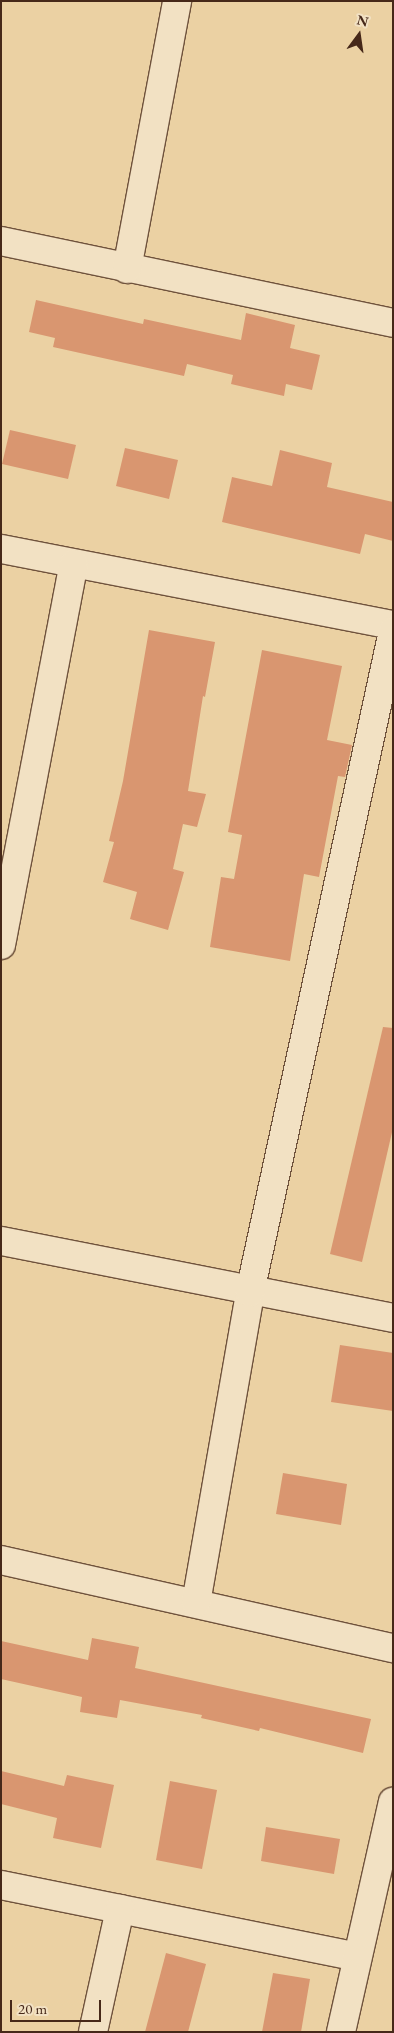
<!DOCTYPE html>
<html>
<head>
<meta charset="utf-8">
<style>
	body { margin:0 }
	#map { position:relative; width:394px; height:2033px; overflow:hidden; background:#ebd1a3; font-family:"EB Garamond",serif }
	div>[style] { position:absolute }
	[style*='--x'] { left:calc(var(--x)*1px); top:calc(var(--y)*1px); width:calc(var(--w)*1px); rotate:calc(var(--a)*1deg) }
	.building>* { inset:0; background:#d99670 }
	.roads { filter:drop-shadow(1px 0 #6f523c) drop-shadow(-1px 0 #6f523c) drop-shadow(0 1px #6f523c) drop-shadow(0 -1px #6f523c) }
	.minor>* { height:28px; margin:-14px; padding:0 14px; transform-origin:14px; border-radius:14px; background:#f2e1c3 }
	span { translate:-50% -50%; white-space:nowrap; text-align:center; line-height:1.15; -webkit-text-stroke:4px #f2e1c3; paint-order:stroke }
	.frame { position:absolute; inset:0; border:2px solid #462819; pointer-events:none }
	.north { position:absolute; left:334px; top:10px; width:50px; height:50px; -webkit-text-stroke:4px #f2e1c3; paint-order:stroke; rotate:14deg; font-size:14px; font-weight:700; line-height:20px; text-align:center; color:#462819 }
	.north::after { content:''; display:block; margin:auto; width:18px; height:22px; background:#462819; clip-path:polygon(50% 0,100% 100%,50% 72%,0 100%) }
	.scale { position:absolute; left:10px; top:2000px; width:91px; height:22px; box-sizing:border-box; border:2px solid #462819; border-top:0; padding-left:6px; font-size:15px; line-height:18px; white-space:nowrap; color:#462819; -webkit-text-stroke:4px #f2e1c3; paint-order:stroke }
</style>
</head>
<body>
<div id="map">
	<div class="building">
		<i style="clip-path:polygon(36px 300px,143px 324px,144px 319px,241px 340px,246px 313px,295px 325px,290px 348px,320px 355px,312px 390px,286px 384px,284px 396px,231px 384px,233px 375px,187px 364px,184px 376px,53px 347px,55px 338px,29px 332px)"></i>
		<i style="clip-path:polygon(10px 430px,76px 445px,68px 479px,2px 464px)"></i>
		<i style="clip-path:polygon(125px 448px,178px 460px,169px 499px,116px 486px)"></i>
		<i style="clip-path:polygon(280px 450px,332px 463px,327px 487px,393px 502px,393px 541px,365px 534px,360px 554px,222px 522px,232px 477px,272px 486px)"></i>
		<i style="clip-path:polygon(149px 630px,215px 642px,205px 697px,203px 696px,188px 791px,206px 794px,197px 827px,183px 824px,173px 869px,184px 872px,168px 930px,130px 919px,137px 892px,103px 882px,114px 842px,109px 841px,123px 781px)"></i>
		<i style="clip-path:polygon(262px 650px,342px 666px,327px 740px,352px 745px,345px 777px,338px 776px,319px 877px,304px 874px,290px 961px,210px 947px,221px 877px,234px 879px,242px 835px,228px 832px)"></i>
		<i style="clip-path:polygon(383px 1027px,393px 1028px,393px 1128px,362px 1262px,330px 1254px)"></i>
		<i style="clip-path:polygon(340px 1345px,393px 1353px,393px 1411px,331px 1402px)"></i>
		<i style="clip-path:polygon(283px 1473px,347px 1484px,341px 1525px,276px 1514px)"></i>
		<i style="clip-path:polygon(92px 1638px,139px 1647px,135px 1668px,371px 1719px,363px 1753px,260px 1728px,259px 1731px,201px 1718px,202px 1715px,120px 1700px,117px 1718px,80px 1712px,82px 1697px,1px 1679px,1px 1641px,88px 1660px)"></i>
		<i style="clip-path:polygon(1px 1771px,64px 1786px,67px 1775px,114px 1785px,101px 1848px,53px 1838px,57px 1818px,1px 1804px)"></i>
		<i style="clip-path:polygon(170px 1781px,217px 1790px,202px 1869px,156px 1860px)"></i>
		<i style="clip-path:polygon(266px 1827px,340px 1839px,334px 1874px,261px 1861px)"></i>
		<i style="clip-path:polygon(166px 1953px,206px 1964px,188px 2032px,145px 2032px)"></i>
		<i style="clip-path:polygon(273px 1973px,310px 1979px,301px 2032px,262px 2032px)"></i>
	</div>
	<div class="roads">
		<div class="minor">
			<i style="--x:1;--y:241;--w:400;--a:11.8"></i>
			<i style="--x:127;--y:269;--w:273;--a:-79.4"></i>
			<i style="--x:1;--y:549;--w:399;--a:11"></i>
			<i style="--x:1;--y:945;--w:388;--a:-79.2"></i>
			<i style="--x:1;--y:1241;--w:399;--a:11.1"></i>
			<i style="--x:1;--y:1560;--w:402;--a:12.7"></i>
			<i style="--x:196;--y:1603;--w:316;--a:-80.1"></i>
			<i style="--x:250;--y:1292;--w:676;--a:-77.79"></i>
			<i style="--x:1;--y:1885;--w:363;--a:11.4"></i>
			<i style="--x:93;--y:2032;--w:126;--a:-77.6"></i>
			<i style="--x:341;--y:2032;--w:236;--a:-77.3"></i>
		</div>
	</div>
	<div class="frame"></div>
	<div class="north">N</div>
	<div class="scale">20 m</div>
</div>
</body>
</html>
